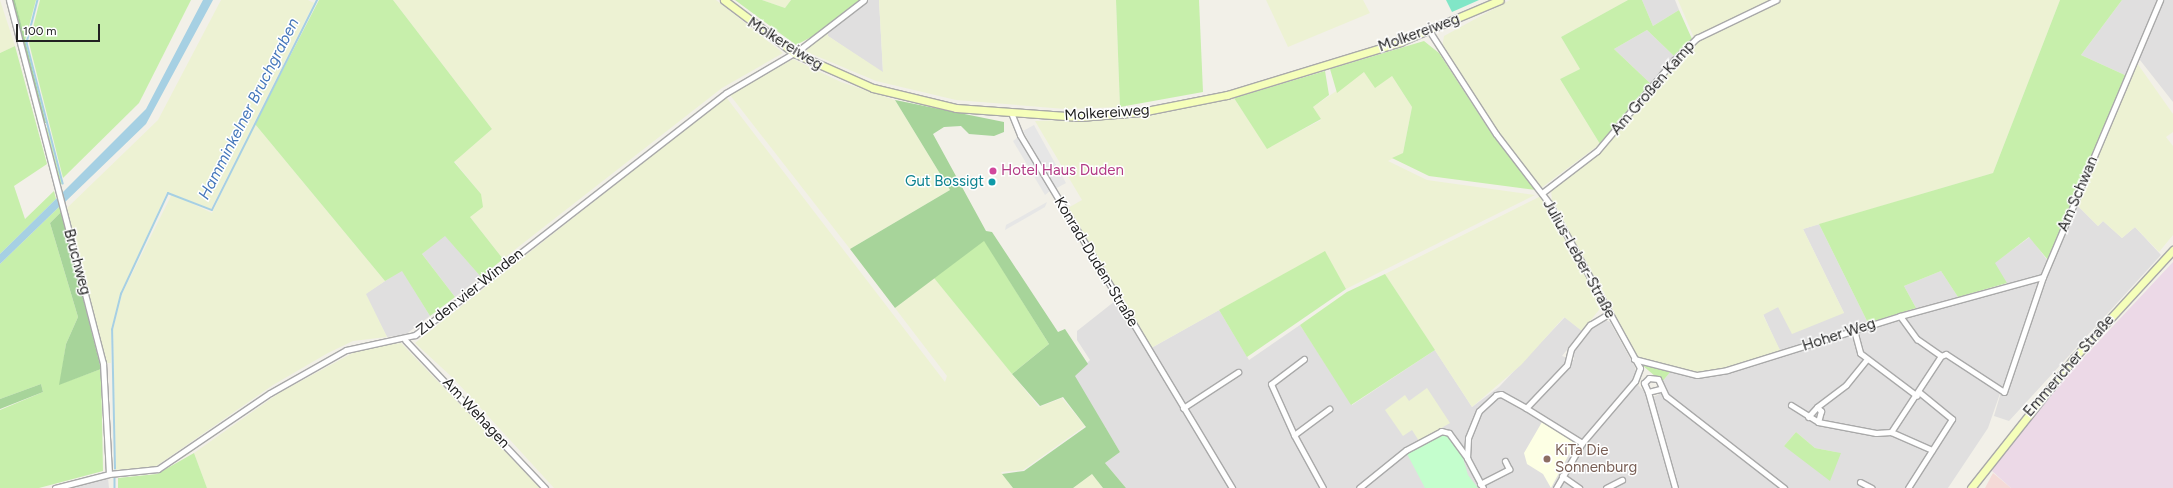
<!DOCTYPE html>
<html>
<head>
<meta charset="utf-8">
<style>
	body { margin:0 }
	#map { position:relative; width:2173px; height:488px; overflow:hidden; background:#f2f0e8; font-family:Figtree,sans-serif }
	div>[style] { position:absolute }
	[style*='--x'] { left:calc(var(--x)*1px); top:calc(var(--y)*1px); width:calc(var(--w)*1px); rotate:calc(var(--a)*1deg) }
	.residential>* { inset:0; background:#e0dfdf }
	.commercial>* { inset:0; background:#f4dad7 }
	.industrial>* { inset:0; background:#ecd9e7 }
	.education>* { inset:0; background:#fdffe4 }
	.farmland>* { inset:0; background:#edf2d3 }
	.grass>* { inset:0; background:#c7efab }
	.forest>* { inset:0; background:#a7d49a }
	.park>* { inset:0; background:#c4fecd }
	.pitch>* { inset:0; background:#81e6c7 }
	.parking>* { inset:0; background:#e6e6e6 }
	.water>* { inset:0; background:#a6d0e3 }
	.stream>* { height:1.5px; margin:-0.75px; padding:0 0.75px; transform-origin:0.75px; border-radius:0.75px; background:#a6d0e3 }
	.roads { filter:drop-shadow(1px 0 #a9a9a9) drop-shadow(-1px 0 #a9a9a9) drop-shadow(0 1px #a9a9a9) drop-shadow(0 -1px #a9a9a9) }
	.minor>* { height:5px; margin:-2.5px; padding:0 2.5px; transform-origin:2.5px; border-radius:2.5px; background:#fff }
	.secondary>* { height:7px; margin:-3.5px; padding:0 3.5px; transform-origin:3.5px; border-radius:3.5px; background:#f5feba }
	.dots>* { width:11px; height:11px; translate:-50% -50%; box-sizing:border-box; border:2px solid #fff; border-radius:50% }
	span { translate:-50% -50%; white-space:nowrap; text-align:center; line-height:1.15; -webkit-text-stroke:3px #fff; paint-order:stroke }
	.street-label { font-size:15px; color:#222 }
	.hotel-label { font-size:15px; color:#b23c85 }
	.left { translate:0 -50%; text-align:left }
	.culture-label { font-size:15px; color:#0d838f }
	.right { translate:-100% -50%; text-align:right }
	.education-label { font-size:15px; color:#785e54 }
	.water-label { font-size:16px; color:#4577ba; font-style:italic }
	.scale { position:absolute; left:16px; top:24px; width:84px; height:18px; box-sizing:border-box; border:2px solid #222; border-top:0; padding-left:5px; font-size:12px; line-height:14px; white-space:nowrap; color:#222; -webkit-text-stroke:3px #fff; paint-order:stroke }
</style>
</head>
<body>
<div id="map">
	<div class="residential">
		<i style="clip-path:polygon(868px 0,879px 0,883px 73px,828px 36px,828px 32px)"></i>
		<i style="clip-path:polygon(1642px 0,1675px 0,1679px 10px,1653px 26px)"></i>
		<i style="clip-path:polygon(2122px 0,2173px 0,2173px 102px,2136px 55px,2127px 76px,2081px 55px)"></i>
		<i style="clip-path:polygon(1647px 30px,1674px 56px,1652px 85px,1614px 49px)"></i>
		<i style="clip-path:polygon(evenodd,2076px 204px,2098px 226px,2103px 221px,2122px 238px,2135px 227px,2161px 255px,2009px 421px,1994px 416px,2004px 382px,1988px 428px,1948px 488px,1126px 488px,1105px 463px,1120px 452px,1074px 376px,1090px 360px,1077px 340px,1077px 331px,1115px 301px,1146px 351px,1219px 310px,1249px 360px,1300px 325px,1352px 405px,1435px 350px,1472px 407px,1499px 387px,1565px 317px,1582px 331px,1562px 356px,1574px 360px,1574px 351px,1593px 327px,1606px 320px,1610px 322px,1635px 367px,1638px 385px,1651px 398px,1666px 391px,1662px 382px,1671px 371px,1697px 378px,1782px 356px,1763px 314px,1778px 307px,1844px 313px,1803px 229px,1819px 224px,1868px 323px,1828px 336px,1926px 309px,1916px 308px,1904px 286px,1941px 271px,1960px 300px,2009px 287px,1994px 263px,2030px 237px,2050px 264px,2076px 204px,1796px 432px,1815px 448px,1841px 453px,1784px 446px,1796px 432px)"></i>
		<i style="clip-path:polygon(445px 235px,481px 277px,455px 297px,422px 254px)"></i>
		<i style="clip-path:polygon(402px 270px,430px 316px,405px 335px,387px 337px,365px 294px)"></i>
		<i style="clip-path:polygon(108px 478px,109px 488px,75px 488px,74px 487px)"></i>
	</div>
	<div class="commercial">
		<i style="clip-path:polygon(1993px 473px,2011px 488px,1985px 488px)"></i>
	</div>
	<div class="industrial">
		<i style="clip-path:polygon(2173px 262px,2173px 488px,2011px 488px,1992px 471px,1998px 461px,2070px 372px)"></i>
	</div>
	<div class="education">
		<i style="clip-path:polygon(1542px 422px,1575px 443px,1551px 488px,1543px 474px,1527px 464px,1524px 453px)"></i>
	</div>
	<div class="farmland">
		<i style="clip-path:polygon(0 0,15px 46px,0 53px)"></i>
		<i style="clip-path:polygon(221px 0,308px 0,314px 3px,211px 209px,167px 192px,121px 293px,111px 330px,111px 363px,106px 363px,67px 208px,158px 120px)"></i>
		<i style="clip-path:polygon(393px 0,716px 0,783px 53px,722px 88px,503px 259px,470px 217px,481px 194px,454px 161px,492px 129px)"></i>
		<i style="clip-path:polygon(762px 0,791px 0,785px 8px)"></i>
		<i style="clip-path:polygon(879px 0,1116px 0,1120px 107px,1065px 109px,956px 100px,876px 81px,807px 52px,806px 48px,828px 32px,828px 36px,883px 72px)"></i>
		<i style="clip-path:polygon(1266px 0,1363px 0,1370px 13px,1288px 47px)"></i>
		<i style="clip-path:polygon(1510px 0,1628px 0,1561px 37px,1580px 69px,1560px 79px,1600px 144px,1541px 188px,1497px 132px,1442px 48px,1444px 36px)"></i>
		<i style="clip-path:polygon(1678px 0,1770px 0,1694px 38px)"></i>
		<i style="clip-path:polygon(1781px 0,2060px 0,1993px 173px,1803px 229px,1844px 313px,1792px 334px,1778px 307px,1763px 315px,1781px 352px,1741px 365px,1697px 373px,1637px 357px,1552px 202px,1551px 188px,1590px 161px,1627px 123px,1677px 60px,1702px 36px)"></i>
		<i style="clip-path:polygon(793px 59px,841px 82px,895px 100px,950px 190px,850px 249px,730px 95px)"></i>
		<i style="clip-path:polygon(2137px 63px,2173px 114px,2173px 132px,2166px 137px,2173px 146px,2173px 235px,2159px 252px,2135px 227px,2122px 238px,2103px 221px,2098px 226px,2076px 204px)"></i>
		<i style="clip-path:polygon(1364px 72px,1392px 76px,1412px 107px,1403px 153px,1388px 161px,1427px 180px,1535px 195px,1346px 289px,1324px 252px,1151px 348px,1068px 208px,1082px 200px,1035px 121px,1141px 118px,1234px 98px,1267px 148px,1321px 120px,1313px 107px)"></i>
		<i style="clip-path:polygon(726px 97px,945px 382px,947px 376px,895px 308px,934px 278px,1039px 407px,1062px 398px,1085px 426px,1023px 470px,1001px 472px,1013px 488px,554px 488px,454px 379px,415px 343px)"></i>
		<i style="clip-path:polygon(255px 124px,385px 281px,366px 294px,387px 337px,353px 341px,328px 353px,273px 385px,155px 467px,116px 470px,113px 330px,122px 294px,172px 194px,212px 213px)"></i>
		<i style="clip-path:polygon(1541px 196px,1603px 305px,1582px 331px,1564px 317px,1521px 365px,1472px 407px,1385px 274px)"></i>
		<i style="clip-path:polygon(401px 343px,540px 488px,207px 488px,194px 453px,279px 393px,360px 349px)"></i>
		<i style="clip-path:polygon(1427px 388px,1450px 423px,1419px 441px,1412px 430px,1403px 436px,1385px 410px,1405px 395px,1409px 401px)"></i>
		<i style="clip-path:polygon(1092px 474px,1103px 488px,1073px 488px)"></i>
	</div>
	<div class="grass">
		<i style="clip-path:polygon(15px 0,36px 0,25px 41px)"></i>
		<i style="clip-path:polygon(40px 0,191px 0,139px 103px,63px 178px,29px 43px)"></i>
		<i style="clip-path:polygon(319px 0,393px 0,492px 129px,454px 162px,481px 194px,483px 207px,470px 217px,503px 259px,481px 277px,445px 236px,422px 254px,455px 297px,430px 316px,402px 271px,385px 281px,255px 124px)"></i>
		<i style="clip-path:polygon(735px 0,762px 0,785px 8px,791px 0,861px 0,821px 32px,796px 45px)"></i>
		<i style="clip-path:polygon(1116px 0,1199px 0,1203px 92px,1120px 107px)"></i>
		<i style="clip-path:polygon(1628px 0,1642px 0,1653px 26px,1679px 10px,1692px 39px,1674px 56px,1647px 30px,1614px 49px,1652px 85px,1600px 144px,1560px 79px,1580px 69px,1561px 37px)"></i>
		<i style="clip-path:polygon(2060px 0,2122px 0,2081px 55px,2127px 76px,2048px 260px,2029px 237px,1995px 263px,2007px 283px,1958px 297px,1941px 271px,1904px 286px,1916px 308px,1868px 323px,1819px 224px,1993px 173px)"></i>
		<i style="clip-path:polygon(1424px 41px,1439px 53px,1488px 128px,1536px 190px,1429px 176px,1392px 158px,1403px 153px,1412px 107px,1392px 76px,1375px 88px,1364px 72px,1337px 93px,1330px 69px)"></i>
		<i style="clip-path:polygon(15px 46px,47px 164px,14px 186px,25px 219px,54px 191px,56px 199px,0 254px,0 53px)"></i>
		<i style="clip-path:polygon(1325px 71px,1329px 95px,1313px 107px,1321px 119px,1267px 149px,1234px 98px)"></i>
		<i style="clip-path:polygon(47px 127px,62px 184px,58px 186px,45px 129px)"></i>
		<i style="clip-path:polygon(61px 205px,61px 212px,50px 223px,78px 317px,66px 344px,60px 384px,101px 369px,103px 471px,39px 488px,0 488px,0 410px,43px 392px,41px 384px,0 399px,0 264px)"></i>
		<i style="clip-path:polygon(984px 240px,1049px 344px,1012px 374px,934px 278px)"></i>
		<i style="clip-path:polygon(1325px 251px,1346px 289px,1247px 357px,1219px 310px)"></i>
		<i style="clip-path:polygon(1385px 274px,1435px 350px,1351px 405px,1300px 325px,1347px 292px)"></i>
		<i style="clip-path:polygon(1644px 363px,1671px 371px,1662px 382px,1642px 365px)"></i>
		<i style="clip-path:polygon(1796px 432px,1815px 448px,1841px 453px,1830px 481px,1784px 446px)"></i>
		<i style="clip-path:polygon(194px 453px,207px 488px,118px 488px,118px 478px,157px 474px)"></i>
	</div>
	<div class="forest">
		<i style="clip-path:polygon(11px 0,15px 0,46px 123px,42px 123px)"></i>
		<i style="clip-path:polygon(895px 100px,1004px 122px,1004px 132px,994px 136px,969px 134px,961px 126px,944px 127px,933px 134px,986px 231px,992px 232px,1058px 332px,1065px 329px,1088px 364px,1075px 376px,1120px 452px,1105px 463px,1126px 488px,1103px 488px,1092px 474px,1073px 488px,1013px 488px,1002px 474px,1024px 471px,1086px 427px,1063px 397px,1040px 406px,1012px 374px,1049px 344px,984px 241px,895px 308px,850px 249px,950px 190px)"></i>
		<i style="clip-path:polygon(61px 212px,101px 369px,59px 385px,66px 344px,78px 317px,50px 223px)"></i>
		<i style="clip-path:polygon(41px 384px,43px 392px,0 409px,0 399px)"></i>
	</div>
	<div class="park">
		<i style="clip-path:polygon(1441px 434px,1449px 437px,1462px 455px,1468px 475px,1478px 488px,1425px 488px,1406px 452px)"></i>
	</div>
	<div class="pitch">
		<i style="clip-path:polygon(1446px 0,1479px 0,1452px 12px)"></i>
	</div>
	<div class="parking">
		<i style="clip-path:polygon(1034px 125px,1066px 183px,1055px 189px,1023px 131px)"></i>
		<i style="clip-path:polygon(1018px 137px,1050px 191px,1045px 195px,1013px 141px)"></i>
		<i style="clip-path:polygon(1047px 202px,1045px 207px,1005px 230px,1006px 225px)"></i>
	</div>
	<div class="water">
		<i style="clip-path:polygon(203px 0,213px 0,146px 124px,64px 203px,61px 194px,146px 109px)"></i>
		<i style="clip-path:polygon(58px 197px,61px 205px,0 264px,0 254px)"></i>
	</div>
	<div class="stream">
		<i style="--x:38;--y:0;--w:44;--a:104.3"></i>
		<i style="--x:27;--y:43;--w:145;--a:75.6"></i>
		<i style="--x:115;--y:469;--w:139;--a:-91.2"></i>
		<i style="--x:112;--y:330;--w:37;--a:-76"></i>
		<i style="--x:121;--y:294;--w:111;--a:-65"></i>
		<i style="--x:168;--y:193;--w:47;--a:21.1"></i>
		<i style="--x:212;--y:210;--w:235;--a:-63.4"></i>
		<i style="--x:115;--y:477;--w:11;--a:90"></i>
	</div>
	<div class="roads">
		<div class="minor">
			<i style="--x:9;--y:0;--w:375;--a:75.5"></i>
			<i style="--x:103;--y:363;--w:111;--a:86.9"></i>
			<i style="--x:1430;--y:32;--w:121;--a:57.1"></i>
			<i style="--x:1496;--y:134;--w:87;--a:52.5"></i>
			<i style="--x:1549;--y:203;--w:188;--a:61.1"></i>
			<i style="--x:1640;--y:368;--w:14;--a:111"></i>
			<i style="--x:1635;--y:381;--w:82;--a:130.5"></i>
			<i style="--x:1582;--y:443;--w:52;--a:120"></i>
			<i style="--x:1012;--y:115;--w:22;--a:68"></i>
			<i style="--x:1020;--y:135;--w:412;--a:59"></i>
			<i style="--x:1542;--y:193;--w:69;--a:-37.4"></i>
			<i style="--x:1597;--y:151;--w:119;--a:-49.8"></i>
			<i style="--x:1674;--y:60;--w:32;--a:-44"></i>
			<i style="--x:1697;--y:38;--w:88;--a:-25.7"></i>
			<i style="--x:1900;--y:316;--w:29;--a:54"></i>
			<i style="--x:1917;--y:339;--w:29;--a:35"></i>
			<i style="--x:1854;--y:330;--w:24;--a:75"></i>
			<i style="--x:1860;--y:353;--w:71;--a:37"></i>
			<i style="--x:405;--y:340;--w:204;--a:46.6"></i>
			<i style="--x:1304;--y:359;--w:41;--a:142.9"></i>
			<i style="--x:1271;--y:384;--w:56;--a:65.7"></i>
			<i style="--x:1294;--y:435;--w:44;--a:-36.6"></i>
			<i style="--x:1634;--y:359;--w:65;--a:14.3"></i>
			<i style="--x:1697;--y:375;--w:30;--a:-9"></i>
			<i style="--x:1727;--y:370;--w:181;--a:-17.3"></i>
			<i style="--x:1900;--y:316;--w:148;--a:-15.3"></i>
			<i style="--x:1867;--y:359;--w:33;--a:129"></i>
			<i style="--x:1846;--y:385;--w:36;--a:143"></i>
			<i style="--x:1817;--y:407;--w:6;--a:45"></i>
			<i style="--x:1821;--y:411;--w:11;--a:105"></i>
			<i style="--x:1818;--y:422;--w:59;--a:10.7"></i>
			<i style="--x:1876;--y:433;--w:15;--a:-4"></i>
			<i style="--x:1660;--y:389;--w:12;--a:166"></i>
			<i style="--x:1648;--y:392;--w:10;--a:-114"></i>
			<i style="--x:1644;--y:383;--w:7;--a:-45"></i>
			<i style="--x:1649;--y:378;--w:9;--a:6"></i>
			<i style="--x:1658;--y:379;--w:19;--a:65"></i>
			<i style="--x:1666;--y:396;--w:150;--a:37.9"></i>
			<i style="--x:1648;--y:392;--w:100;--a:74.3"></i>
			<i style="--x:1791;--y:405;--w:32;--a:32"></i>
			<i style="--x:1183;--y:408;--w:66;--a:-33.2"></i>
			<i style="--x:1526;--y:408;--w:59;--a:-46.4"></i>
			<i style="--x:1567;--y:365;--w:16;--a:-76"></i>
			<i style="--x:1571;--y:349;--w:31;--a:-52"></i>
			<i style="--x:1590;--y:325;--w:23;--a:-31"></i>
			<i style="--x:1808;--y:417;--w:13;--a:-48"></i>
			<i style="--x:1294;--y:435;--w:60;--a:61.3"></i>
			<i style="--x:1932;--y:450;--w:45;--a:-156.3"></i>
			<i style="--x:1891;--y:432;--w:91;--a:-56.7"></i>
			<i style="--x:1941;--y:356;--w:5;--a:-22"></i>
			<i style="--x:1946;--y:354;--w:69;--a:33.2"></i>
			<i style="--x:2004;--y:392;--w:121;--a:-71.3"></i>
			<i style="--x:2043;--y:277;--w:301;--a:-67.1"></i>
			<i style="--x:1562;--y:476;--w:21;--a:35"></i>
			<i style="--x:1860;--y:482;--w:13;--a:27"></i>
			<i style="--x:1480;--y:484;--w:33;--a:-27"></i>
			<i style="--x:1509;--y:469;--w:9;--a:-117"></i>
			<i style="--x:55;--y:488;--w:56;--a:-14.5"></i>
			<i style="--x:109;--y:474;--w:49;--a:-5.8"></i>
			<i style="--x:158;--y:469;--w:135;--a:-34.2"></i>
			<i style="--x:270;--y:393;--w:87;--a:-29.5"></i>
			<i style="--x:346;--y:350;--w:71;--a:-12.3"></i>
			<i style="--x:415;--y:335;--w:394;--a:-37.9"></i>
			<i style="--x:726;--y:93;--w:85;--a:-30.5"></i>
			<i style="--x:799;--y:50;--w:82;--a:-37.6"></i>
			<i style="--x:1359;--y:488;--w:60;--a:-39"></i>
			<i style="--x:1406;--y:450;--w:40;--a:-28"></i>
			<i style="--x:1441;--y:431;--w:8;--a:14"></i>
			<i style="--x:1449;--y:433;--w:31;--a:54"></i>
			<i style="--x:1483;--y:488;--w:34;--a:-118"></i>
			<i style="--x:1467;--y:458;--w:20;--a:-87"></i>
			<i style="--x:1468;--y:438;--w:29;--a:-68"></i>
			<i style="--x:1479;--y:411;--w:23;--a:-43"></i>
			<i style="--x:1496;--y:395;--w:5;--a:-11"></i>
			<i style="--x:1501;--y:394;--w:29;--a:29"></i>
			<i style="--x:1526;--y:408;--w:66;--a:32"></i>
			<i style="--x:1606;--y:488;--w:18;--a:-27"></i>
			<i style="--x:1908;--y:488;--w:82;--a:-57.5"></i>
			<i style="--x:1952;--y:419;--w:43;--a:-140.7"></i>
		</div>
		<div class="secondary">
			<i style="--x:724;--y:0;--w:88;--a:37.1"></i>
			<i style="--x:794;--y:53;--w:86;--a:23.9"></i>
			<i style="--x:873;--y:88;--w:85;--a:13.5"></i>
			<i style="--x:956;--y:108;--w:124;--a:4.2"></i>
			<i style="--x:1080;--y:117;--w:61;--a:-4.7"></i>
			<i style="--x:1141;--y:112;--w:88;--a:-11.2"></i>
			<i style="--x:1227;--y:95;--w:181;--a:-17"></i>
			<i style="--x:1400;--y:42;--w:108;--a:-22.8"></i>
			<i style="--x:1971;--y:488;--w:166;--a:-51.6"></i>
			<i style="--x:2074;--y:358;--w:147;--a:-47.5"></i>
		</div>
	</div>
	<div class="dots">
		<i style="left:993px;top:171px;background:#d1479c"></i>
		<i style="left:992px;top:182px;background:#0f9aa8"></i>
		<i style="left:1547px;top:459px;background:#8d6e63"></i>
	</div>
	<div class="street-label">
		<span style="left:1419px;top:33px;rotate:-20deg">Molkereiweg</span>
		<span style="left:785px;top:44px;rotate:32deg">Molkereiweg</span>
		<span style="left:1653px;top:88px;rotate:-49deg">Am Großen Kamp</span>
		<span style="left:1107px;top:113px;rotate:-4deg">Molkereiweg</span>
		<span style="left:2078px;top:194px;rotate:-67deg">Am Schwan</span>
		<span style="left:1579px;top:259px;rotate:61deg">Julius-Leber-Straße</span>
		<span style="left:77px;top:262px;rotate:75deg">Bruchweg</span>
		<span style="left:1096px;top:262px;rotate:59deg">Konrad-Duden-Straße</span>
		<span style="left:470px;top:292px;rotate:-38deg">Zu den vier Winden</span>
		<span style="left:1839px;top:335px;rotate:-18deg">Hoher Weg</span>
		<span style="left:2069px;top:366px;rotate:-49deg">Emmericher Straße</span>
		<span style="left:476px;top:413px;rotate:47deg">Am Wehagen</span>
	</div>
	<div class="hotel-label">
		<span class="left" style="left:1001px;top:171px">Hotel Haus Duden</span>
	</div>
	<div class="culture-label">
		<span class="right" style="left:984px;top:182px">Gut Bossigt</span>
	</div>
	<div class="education-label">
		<span class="left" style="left:1555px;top:459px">KiTa Die<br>Sonnenburg</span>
	</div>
	<div class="water-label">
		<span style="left:249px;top:109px;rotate:-63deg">Hamminkelner Bruchgraben</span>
	</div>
	<div class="scale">100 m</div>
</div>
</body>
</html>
